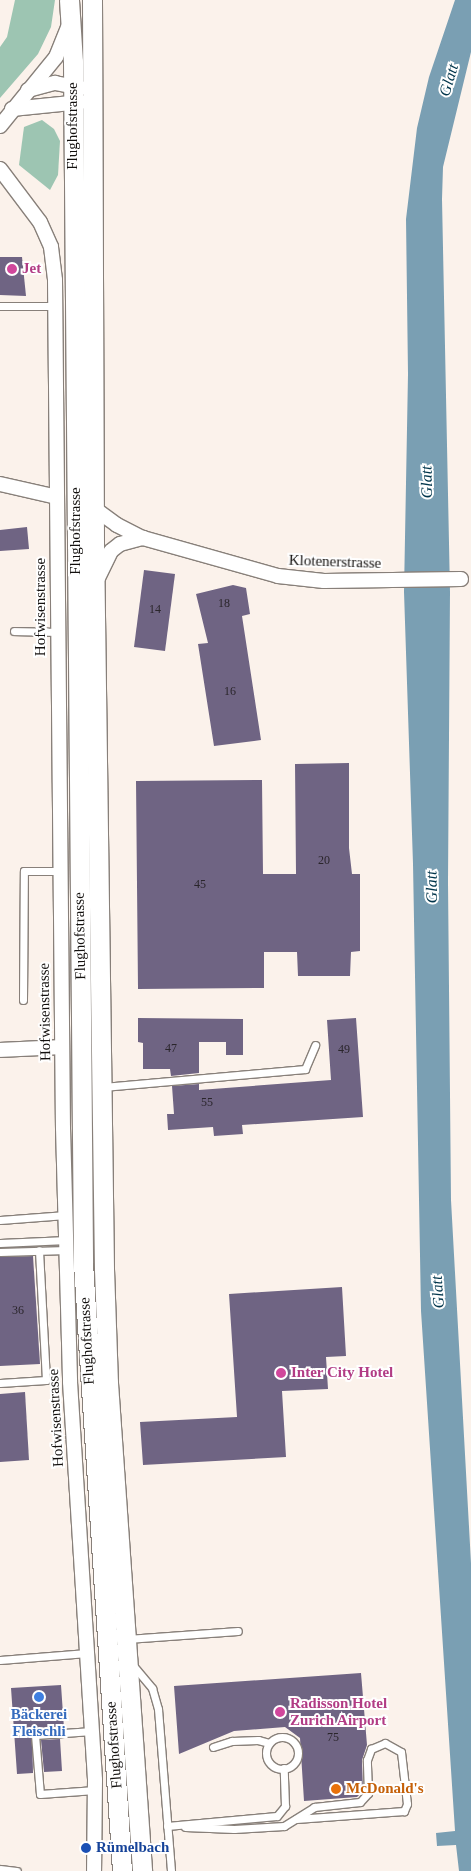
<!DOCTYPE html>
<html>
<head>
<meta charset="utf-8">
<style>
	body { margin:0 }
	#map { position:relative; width:471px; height:1871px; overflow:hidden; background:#fbf2eb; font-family:Georgia,serif }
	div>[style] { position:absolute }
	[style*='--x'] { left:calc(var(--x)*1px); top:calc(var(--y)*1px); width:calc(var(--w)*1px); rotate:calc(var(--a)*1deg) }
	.forest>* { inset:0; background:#9dc5b2 }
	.water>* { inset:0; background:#7a9fb3 }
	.building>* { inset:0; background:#6f6483 }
	.roads { filter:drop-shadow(1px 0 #88807a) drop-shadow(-1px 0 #88807a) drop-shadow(0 1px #88807a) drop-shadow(0 -1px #88807a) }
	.lane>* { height:7px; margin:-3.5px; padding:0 3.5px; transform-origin:3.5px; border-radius:3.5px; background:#fff }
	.lane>.ring { margin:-3.5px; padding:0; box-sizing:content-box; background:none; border:7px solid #fff; border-radius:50% }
	.street>* { height:14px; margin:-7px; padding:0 7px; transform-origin:7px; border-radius:7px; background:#fff }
	.secondary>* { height:19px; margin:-9.5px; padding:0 9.5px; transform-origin:9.5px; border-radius:9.5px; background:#fff }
	.dots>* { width:14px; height:14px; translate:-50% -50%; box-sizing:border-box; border:2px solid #fff; border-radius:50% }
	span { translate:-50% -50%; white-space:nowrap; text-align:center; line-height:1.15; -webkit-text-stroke:4px #fff; paint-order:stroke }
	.number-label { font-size:12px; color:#2a252b }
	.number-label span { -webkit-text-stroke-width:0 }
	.street-label { font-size:15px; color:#13100e }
	.hotel-label { font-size:15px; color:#b23c85; font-weight:700 }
	.left { translate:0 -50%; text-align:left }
	.shop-label { font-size:15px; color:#366cbe; font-weight:700 }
	.food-label { font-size:15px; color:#c56008; font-weight:700 }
	.transit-label { font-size:15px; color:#164399; font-weight:700 }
	.water-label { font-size:16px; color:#00354b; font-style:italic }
</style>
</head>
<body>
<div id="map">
	<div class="forest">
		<i style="clip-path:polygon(15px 0,55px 0,51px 27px,38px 54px,0 98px,0 47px,7px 37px)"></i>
		<i style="clip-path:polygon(42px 120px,54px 129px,60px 141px,58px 175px,50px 190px,19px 165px,24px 127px)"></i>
	</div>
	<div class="water">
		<i style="clip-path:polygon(455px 0,471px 0,471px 52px,443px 167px,442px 199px,450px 592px,448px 882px,451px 1200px,471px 1563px,471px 1871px,459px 1871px,456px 1845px,437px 1846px,436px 1833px,455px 1831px,421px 1311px,413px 864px,404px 592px,408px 374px,406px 219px,417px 128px,429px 77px)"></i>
	</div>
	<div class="building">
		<i style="clip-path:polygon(0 257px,22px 257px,26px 296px,0 295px)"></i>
		<i style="clip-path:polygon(27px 527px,29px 549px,0 551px,0 530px)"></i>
		<i style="clip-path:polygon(144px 570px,175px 574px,165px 651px,134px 647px)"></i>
		<i style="clip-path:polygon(233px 585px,246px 588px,250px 614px,242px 616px,261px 740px,214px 746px,198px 644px,208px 643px,196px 594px)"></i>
		<i style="clip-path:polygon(349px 763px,349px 848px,352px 874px,360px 874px,360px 951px,351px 952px,350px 976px,298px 976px,297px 952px,264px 952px,264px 988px,138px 989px,136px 781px,262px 780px,263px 874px,296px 874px,295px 764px)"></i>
		<i style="clip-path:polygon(138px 1018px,243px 1019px,243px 1055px,226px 1055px,226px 1042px,199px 1042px,199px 1073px,171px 1076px,170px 1069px,143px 1069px,143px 1043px,138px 1042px)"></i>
		<i style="clip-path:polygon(356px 1018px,363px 1117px,242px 1125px,243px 1134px,214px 1136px,213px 1127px,168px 1130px,167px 1114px,174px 1114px,172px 1086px,199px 1084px,199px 1090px,331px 1080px,327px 1020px)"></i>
		<i style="clip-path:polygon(33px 1256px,40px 1364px,0 1366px,0 1257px)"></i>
		<i style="clip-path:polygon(342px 1287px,346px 1356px,326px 1357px,328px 1389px,282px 1391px,286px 1457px,143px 1465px,140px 1422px,237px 1417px,229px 1294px)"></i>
		<i style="clip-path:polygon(25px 1392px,29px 1460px,0 1462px,0 1394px)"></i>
		<i style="clip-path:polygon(361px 1673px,367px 1745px,362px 1760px,363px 1791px,357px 1797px,304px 1801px,300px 1738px,285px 1727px,234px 1731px,179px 1754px,174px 1686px)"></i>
		<i style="clip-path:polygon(61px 1685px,64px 1728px,32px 1731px,33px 1773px,17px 1774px,11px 1688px)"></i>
		<i style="clip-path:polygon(60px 1739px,62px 1771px,44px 1772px,41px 1740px)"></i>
	</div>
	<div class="roads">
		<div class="lane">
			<i style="--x:0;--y:306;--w:54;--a:0"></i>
			<i style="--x:14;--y:631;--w:43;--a:1.3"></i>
			<i style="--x:23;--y:1000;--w:129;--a:-89.6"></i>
			<i style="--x:24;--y:871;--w:35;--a:0"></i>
			<i style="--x:103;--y:1087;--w:203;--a:-5.1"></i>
			<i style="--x:305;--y:1069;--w:26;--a:-67"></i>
			<i style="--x:0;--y:1220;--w:66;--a:-4.3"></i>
			<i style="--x:0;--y:1243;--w:67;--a:-2.6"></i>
			<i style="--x:0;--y:1252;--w:67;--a:-1.7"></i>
			<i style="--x:0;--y:1383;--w:46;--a:-3.7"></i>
			<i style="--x:46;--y:1380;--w:130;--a:-93.1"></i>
			<i style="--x:127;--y:1639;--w:111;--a:-4.1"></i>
			<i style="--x:0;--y:1660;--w:87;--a:-4.6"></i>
			<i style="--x:131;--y:1663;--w:33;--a:50"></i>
			<i style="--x:152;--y:1688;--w:22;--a:74"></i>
			<i style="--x:158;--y:1709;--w:163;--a:85.4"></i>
			<i style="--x:92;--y:1731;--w:57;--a:176"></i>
			<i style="--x:35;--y:1735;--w:59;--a:85.2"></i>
			<i style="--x:40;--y:1794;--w:55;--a:-4.2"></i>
			<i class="ring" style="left:266px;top:1737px;width:25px;height:25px"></i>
			<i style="--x:213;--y:1747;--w:20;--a:-18"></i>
			<i style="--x:232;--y:1741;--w:26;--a:-2"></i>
			<i style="--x:258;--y:1740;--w:11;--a:15"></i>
			<i style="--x:167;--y:1826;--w:110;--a:-5.2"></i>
			<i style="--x:277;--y:1816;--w:13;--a:-51"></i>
			<i style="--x:285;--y:1806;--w:38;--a:-92"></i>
			<i style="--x:185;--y:1827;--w:49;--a:2.3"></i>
			<i style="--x:234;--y:1829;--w:50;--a:-3.4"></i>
			<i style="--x:284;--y:1826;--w:36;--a:-32"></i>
			<i style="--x:314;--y:1807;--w:46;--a:-6.2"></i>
			<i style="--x:360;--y:1802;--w:12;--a:-48"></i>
			<i style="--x:368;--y:1793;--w:33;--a:-92"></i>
			<i style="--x:367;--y:1760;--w:12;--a:-70"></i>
			<i style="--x:371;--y:1749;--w:15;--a:-23"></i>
			<i style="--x:385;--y:1743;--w:18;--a:29"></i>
			<i style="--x:401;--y:1752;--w:52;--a:83.4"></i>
			<i style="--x:407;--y:1804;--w:8;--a:113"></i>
			<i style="--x:404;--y:1811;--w:108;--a:175.8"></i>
			<i style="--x:0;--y:1869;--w:17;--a:7"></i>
		</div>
		<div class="street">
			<i style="--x:28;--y:90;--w:28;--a:-15"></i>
			<i style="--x:55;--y:83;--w:26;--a:11"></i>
			<i style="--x:12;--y:109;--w:69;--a:-5.8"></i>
			<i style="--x:0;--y:126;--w:89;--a:-50.9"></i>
			<i style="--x:56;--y:57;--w:32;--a:-68"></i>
			<i style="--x:0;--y:169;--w:66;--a:53"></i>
			<i style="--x:40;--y:222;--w:27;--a:66"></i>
			<i style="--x:51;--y:247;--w:33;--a:83"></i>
			<i style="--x:55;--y:280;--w:848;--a:89.46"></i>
			<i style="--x:63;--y:1128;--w:254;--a:88.4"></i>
			<i style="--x:70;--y:1382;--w:399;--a:86.4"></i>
			<i style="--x:95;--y:1780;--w:91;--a:90.6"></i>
			<i style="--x:0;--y:484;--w:58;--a:12.8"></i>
			<i style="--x:95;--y:509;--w:27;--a:36"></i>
			<i style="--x:117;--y:525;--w:29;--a:27"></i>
			<i style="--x:143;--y:538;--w:140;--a:15.7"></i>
			<i style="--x:278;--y:576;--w:46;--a:6.2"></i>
			<i style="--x:324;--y:581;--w:137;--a:-0.8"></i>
			<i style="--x:98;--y:578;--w:30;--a:-64"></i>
			<i style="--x:111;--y:551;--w:11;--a:-38"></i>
			<i style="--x:120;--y:544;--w:24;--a:-15"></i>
			<i style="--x:0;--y:1050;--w:61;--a:-2.8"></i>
		</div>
		<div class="secondary">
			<i style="--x:69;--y:0;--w:62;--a:86.3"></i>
			<i style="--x:73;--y:62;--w:1201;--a:89.52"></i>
			<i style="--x:83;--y:1263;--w:609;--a:86.33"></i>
			<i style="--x:92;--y:0;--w:543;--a:89.79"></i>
			<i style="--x:94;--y:543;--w:726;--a:89.21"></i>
			<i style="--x:104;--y:1269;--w:114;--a:88"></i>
			<i style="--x:108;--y:1383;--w:489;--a:86"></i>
		</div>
	</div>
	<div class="dots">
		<i style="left:12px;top:269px;background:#d1479c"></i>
		<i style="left:281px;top:1373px;background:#d1479c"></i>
		<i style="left:39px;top:1697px;background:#3f7fe0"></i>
		<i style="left:280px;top:1712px;background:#d1479c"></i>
		<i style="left:336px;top:1789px;background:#e8710a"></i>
		<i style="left:86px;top:1848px;background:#1a4fb4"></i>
	</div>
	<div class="number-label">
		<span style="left:224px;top:604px">18</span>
		<span style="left:155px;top:610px">14</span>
		<span style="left:230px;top:692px">16</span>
		<span style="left:324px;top:861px">20</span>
		<span style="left:200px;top:885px">45</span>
		<span style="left:171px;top:1049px">47</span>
		<span style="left:344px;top:1050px">49</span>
		<span style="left:207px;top:1103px">55</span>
		<span style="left:18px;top:1311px">36</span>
		<span style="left:333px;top:1738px">75</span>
	</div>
	<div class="street-label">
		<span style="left:73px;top:126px;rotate:-90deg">Flughofstrasse</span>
		<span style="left:76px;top:531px;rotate:-90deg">Flughofstrasse</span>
		<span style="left:335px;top:562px;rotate:2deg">Klotenerstrasse</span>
		<span style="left:41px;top:607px;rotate:-90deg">Hofwisenstrasse</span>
		<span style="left:80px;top:936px;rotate:-91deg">Flughofstrasse</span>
		<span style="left:45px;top:1012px;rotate:-91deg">Hofwisenstrasse</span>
		<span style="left:87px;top:1341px;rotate:-93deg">Flughofstrasse</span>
		<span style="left:56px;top:1418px;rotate:-93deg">Hofwisenstrasse</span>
		<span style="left:114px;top:1745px;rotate:-94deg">Flughofstrasse</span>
	</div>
	<div class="hotel-label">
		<span class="left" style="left:22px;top:269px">Jet</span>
		<span class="left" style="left:291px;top:1373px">Inter City Hotel</span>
		<span class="left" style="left:290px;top:1712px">Radisson Hotel<br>Zurich Airport</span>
	</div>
	<div class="shop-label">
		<span style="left:39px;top:1723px">Bäckerei<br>Fleischli</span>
	</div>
	<div class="food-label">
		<span class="left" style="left:346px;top:1789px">McDonald's</span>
	</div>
	<div class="transit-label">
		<span class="left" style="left:96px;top:1848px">Rümelbach</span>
	</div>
	<div class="water-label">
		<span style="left:449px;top:80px;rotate:-73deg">Glatt</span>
		<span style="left:427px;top:482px;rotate:-91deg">Glatt</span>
		<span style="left:432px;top:887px;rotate:-91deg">Glatt</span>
		<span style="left:438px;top:1292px;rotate:-94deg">Glatt</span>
	</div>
</div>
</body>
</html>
